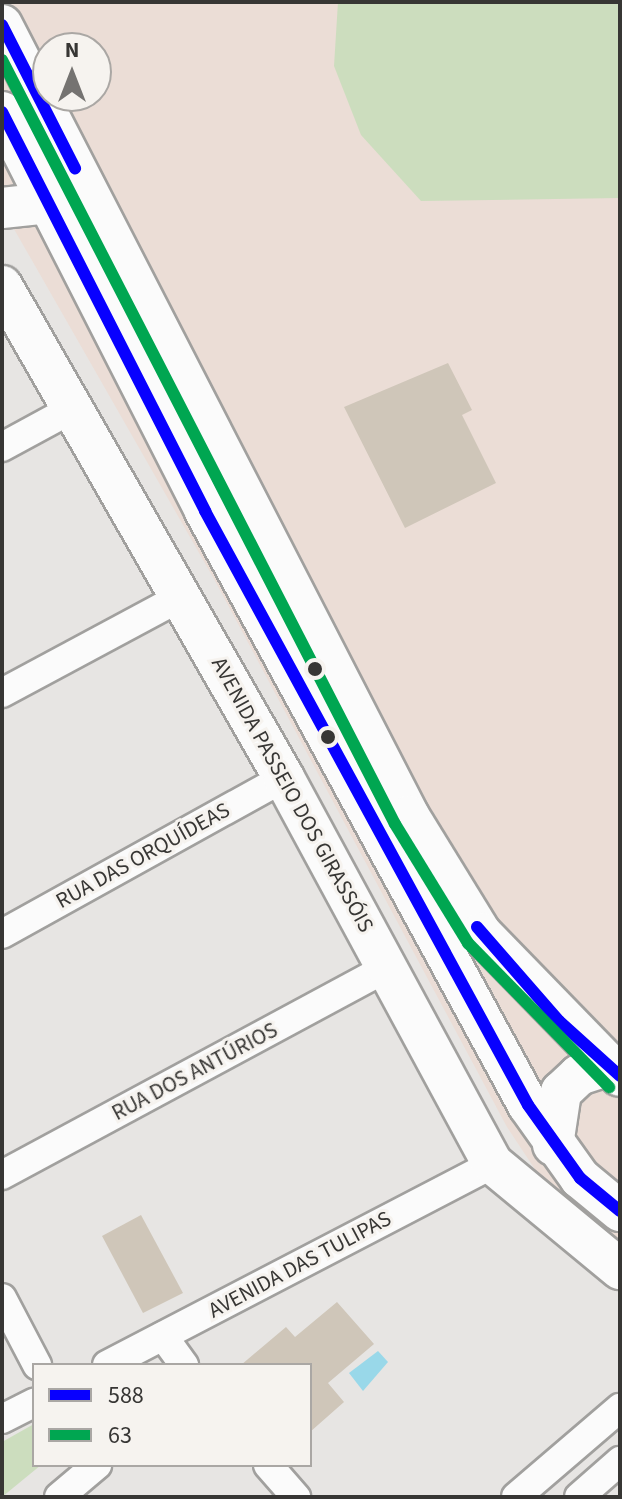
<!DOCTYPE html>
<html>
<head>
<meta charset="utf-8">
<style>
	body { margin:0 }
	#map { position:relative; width:622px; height:1499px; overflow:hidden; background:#e7e5e3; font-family:"Source Sans 3",sans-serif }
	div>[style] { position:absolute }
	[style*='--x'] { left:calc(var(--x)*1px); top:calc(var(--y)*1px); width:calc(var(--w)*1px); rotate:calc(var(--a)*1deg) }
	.education>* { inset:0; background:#ebddd6 }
	.green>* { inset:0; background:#ccddbe }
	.water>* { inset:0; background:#99d8e9 }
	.building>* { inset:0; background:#cfc6b9 }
	.roads { filter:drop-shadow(2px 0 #a1a09e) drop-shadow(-2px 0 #a1a09e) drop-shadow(0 2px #a1a09e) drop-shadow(0 -2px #a1a09e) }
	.street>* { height:28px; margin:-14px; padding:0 14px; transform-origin:14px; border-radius:14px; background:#fbfbfb }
	.secondary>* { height:40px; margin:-20px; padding:0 20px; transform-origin:20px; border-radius:20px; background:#fbfbfb }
	.bus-1>* { height:12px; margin:-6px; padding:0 6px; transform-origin:6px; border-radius:6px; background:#0800ff }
	.bus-2>* { height:12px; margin:-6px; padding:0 6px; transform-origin:6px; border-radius:6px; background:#00a651 }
	.dots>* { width:22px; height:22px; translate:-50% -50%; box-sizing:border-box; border:4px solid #f6f3ef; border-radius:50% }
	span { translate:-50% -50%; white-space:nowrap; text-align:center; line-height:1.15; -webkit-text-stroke:6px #f6f3ef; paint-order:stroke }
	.street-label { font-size:22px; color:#373634 }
	.frame { position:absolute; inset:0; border:4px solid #373634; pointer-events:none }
	.legend { position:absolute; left:32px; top:1363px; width:280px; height:104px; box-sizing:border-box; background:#f6f3ef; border:2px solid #aaa7a4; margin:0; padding:10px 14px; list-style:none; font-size:24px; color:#373634 }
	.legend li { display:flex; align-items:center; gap:16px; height:40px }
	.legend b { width:40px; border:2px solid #aaa7a4 }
	.north { position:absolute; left:32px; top:32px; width:80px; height:80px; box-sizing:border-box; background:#f6f3ef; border:2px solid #aaa7a4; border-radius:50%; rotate:0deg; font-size:22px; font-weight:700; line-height:32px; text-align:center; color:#373634 }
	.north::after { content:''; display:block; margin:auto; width:28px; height:36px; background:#757371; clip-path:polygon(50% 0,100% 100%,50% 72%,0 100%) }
</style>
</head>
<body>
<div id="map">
	<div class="education">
		<i style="clip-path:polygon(evenodd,2px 2px,620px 2px,620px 1253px,546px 1186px,507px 1127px,214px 579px,2px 208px,2px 2px,48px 48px,96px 48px,96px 96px,48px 96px,48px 48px)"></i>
	</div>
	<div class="green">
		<i style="clip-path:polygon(338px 2px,620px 2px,620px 198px,421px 201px,361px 135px,334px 66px)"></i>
		<i style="clip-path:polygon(34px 1424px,34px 1465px,41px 1465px,2px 1497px,2px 1442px)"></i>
	</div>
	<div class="water">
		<i style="clip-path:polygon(378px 1351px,388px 1362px,363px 1391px,349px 1373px)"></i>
	</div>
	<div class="building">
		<i style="clip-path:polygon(448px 363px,472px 410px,462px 415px,496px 483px,405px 528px,344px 407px)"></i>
		<i style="clip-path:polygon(141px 1215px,183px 1293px,143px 1313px,102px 1236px)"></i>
		<i style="clip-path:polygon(337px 1302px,374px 1344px,328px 1383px,344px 1402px,310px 1432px,310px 1365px,241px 1365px,286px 1327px,295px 1337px)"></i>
	</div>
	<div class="roads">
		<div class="street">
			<i style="--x:2;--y:447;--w:80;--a:-28.5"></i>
			<i style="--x:2;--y:693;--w:203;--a:-28.2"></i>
			<i style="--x:2;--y:934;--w:322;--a:-29"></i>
			<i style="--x:2;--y:1175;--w:437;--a:-28.3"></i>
			<i style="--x:2;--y:1298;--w:76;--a:62.4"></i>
			<i style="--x:163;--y:1336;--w:36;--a:54"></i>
			<i style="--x:107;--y:1365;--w:435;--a:-27.5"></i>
			<i style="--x:2;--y:1419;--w:36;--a:-27"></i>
			<i style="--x:268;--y:1465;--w:43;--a:48.8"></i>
			<i style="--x:59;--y:1497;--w:50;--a:-40.1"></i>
			<i style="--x:516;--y:1497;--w:137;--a:-40.6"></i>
			<i style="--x:579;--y:1497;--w:55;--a:-41.3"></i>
		</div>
		<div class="secondary">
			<i style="--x:2;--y:25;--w:890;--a:62.77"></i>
			<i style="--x:409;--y:816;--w:137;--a:58.4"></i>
			<i style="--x:481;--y:933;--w:199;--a:45.8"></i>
			<i style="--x:2;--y:112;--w:448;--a:63"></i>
			<i style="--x:205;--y:511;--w:676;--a:61.46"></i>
			<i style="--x:528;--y:1105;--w:90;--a:54.5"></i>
			<i style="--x:580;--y:1178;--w:52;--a:39.5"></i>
			<i style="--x:2;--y:208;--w:47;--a:-6.1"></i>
			<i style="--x:2;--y:286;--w:567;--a:60.18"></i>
			<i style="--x:284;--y:778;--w:439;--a:61.6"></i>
			<i style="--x:493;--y:1164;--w:165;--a:39.6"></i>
			<i style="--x:553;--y:1145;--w:54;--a:-81.4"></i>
			<i style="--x:561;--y:1092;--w:25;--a:-43"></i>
			<i style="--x:579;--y:1075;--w:29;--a:-18"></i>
		</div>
	</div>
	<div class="bus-1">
		<i style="--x:2;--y:25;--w:161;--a:63"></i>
		<i style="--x:2;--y:112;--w:448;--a:63"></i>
		<i style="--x:205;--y:511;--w:676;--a:61.46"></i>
		<i style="--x:528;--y:1105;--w:90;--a:54.5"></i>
		<i style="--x:580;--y:1178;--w:52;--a:39.5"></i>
		<i style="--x:477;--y:927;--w:125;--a:48.9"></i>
		<i style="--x:559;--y:1021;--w:82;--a:42"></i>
	</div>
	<div class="bus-2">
		<i style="--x:2;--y:60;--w:859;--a:62.78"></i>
		<i style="--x:395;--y:824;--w:140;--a:58.5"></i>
		<i style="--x:468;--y:943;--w:202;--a:45.6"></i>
	</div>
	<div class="dots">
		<i style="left:315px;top:669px;background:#373634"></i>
		<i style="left:328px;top:737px;background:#373634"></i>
	</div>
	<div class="street-label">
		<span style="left:292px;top:795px;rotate:61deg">AVENIDA PASSEIO DOS GIRASSÓIS</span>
		<span style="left:143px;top:856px;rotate:-29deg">RUA DAS ORQUÍDEAS</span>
		<span style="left:195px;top:1072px;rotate:-28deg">RUA DOS ANTÚRIOS</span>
		<span style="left:300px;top:1265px;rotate:-28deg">AVENIDA DAS TULIPAS</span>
	</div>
	<div class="frame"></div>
	<ul class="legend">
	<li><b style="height:10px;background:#0800ff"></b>588</li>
	<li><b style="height:10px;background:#00a651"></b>63</li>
	</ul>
	<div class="north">N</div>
</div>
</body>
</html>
